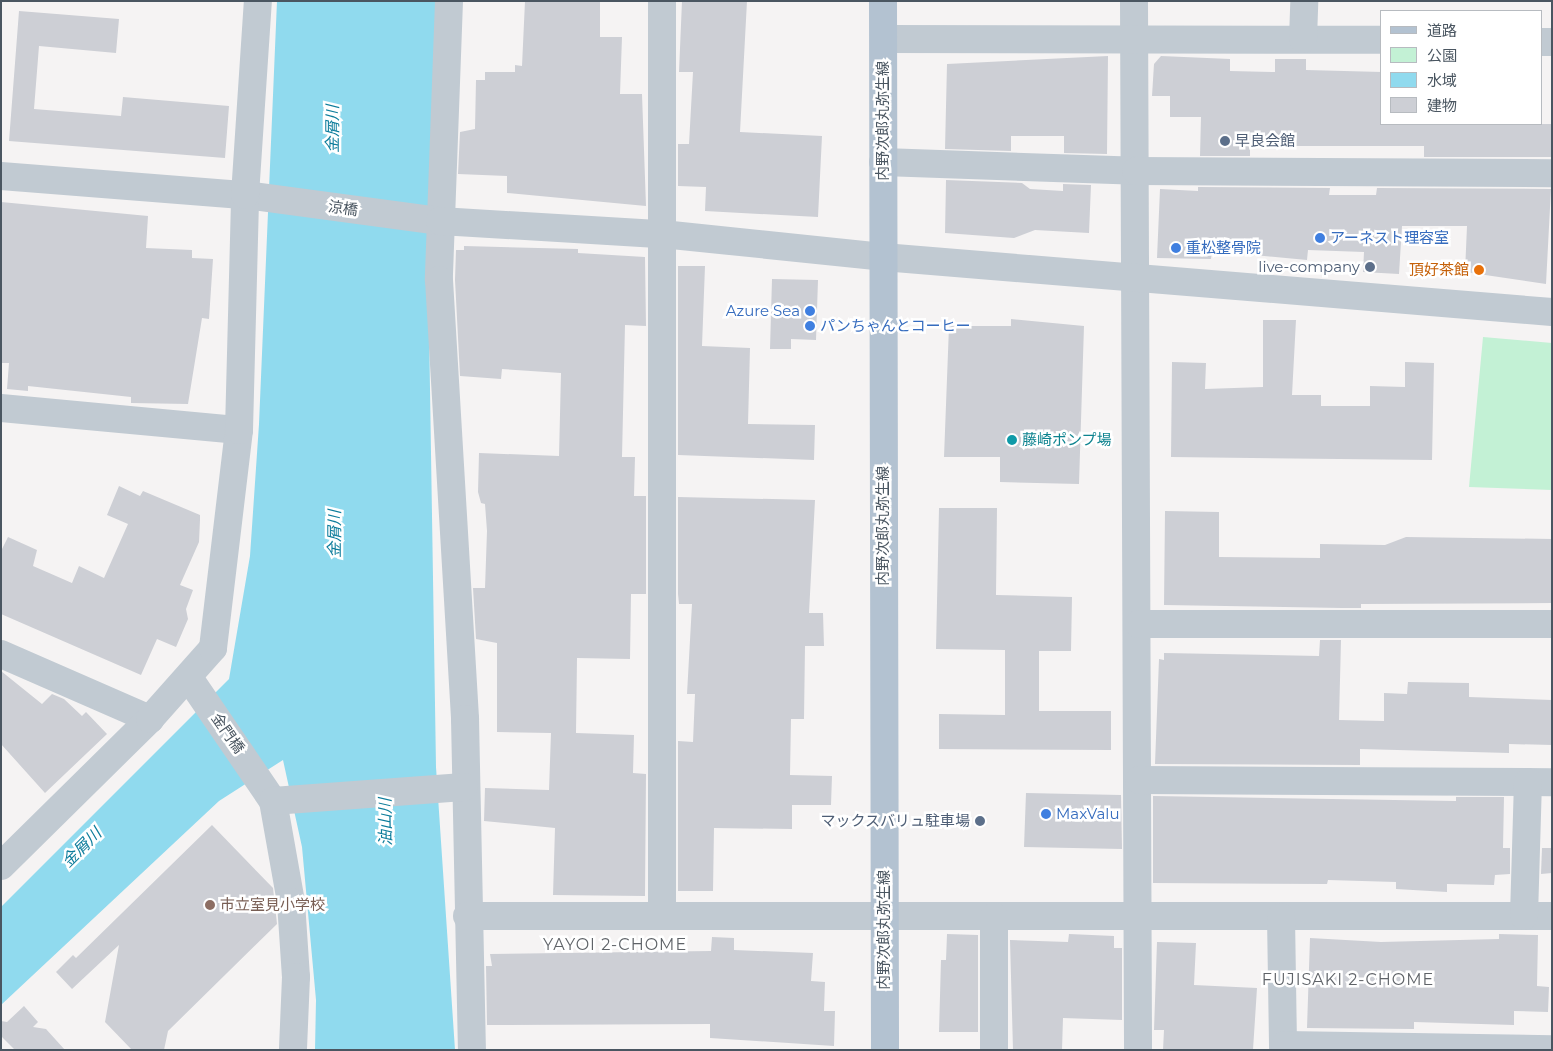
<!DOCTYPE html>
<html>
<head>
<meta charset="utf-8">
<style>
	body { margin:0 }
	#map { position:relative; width:1553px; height:1051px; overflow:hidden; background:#f5f3f3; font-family:Montserrat,"Noto Sans JP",sans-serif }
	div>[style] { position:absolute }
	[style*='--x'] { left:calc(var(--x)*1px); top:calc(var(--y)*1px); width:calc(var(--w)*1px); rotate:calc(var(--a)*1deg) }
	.green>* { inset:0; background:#c3f1d5 }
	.water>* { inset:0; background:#90daee }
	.building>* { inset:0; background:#cdcfd5 }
	.minor>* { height:28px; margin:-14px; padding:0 14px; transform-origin:14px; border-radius:14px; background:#c1cad2 }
	.major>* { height:28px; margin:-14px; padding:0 14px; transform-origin:14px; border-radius:14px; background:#b3c2d1 }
	.dots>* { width:14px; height:14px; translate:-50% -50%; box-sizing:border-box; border:2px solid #fff; border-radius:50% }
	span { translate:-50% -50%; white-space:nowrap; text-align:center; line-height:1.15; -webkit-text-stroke:5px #fff; paint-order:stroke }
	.street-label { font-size:15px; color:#4a5661 }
	.service-label { font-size:15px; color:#4e5e75 }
	.left { translate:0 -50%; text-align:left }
	.right { translate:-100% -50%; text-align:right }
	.shop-label { font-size:15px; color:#366cbe }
	.food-label { font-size:15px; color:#c56008 }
	.culture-label { font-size:15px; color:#0d838f }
	.education-label { font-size:15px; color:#785e54 }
	.water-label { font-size:16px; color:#0c7c9b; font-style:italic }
	.neighbourhood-label { font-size:16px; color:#5f6368; letter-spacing:1px }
	.frame { position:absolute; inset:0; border:2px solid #4a5661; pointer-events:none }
	.legend { position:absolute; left:1380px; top:10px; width:162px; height:115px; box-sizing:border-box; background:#fff; border:1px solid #b7bbc0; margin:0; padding:6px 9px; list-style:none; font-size:15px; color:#4a5661 }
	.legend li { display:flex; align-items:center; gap:10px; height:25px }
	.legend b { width:25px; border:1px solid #b7bbc0 }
</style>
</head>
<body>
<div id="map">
	<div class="green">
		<i style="clip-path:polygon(1483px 337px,1552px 343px,1552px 490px,1469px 487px)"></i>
	</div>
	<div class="water">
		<i style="clip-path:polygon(277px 1px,439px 1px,428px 263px,436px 767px,455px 1050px,315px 1050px,316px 1000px,302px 847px,283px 760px,219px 801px,1px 1005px,1px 907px,229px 679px,250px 556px,259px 424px)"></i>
	</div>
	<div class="building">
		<i style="clip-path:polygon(525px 1px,600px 1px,600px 37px,622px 37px,620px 94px,642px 94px,646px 206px,507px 193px,507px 176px,458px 174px,460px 132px,475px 129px,476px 80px,485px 80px,485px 72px,515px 72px,515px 65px,522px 66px)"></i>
		<i style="clip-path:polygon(682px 1px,747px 1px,740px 132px,822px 136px,818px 217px,705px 211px,706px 187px,678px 186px,678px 144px,689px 144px,693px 72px,679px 72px)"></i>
		<i style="clip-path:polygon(19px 11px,119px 19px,116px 53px,39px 46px,34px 109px,121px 116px,123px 97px,229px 106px,225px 158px,9px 141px)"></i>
		<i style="clip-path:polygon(1108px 56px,1107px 154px,1064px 153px,1064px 136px,1011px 136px,1011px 151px,945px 149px,947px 64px)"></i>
		<i style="clip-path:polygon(1161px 56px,1230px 59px,1230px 71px,1275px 72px,1275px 59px,1306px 59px,1306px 70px,1382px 72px,1382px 124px,1552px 124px,1552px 157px,1424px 157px,1424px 146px,1250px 146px,1250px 156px,1200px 156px,1201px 117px,1170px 117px,1170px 96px,1152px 96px,1154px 64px)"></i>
		<i style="clip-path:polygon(946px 180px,1022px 183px,1030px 189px,1063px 191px,1063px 184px,1091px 185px,1089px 233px,1035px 230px,1014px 238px,945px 233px)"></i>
		<i style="clip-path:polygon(1198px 187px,1330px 188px,1329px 195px,1376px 195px,1377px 188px,1551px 189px,1546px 284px,1465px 272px,1467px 226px,1402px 226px,1399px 274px,1363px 272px,1364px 252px,1308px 250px,1307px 260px,1212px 251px,1211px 259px,1157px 258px,1160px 189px,1198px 191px)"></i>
		<i style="clip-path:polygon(1px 202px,148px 216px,146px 248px,192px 250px,192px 258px,213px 259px,209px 319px,202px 318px,188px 404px,131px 403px,131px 397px,28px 386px,28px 391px,7px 389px,9px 363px,1px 363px)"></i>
		<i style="clip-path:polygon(464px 246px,578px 249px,578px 253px,645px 257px,646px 326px,625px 325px,622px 457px,635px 457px,634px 496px,646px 496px,646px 594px,631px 594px,630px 659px,577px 658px,576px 733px,634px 735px,633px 773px,646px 774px,645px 896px,553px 895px,555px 828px,484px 821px,485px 788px,549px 790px,551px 733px,497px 732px,497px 643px,476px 639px,473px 588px,485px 588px,487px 531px,485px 504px,481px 503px,478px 492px,479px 453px,559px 456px,561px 373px,502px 369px,501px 379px,460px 376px,455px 280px,456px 250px,464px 250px)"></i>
		<i style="clip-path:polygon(678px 266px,705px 266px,702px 346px,750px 348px,748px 424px,815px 425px,814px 460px,678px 455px)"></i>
		<i style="clip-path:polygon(772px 279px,818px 280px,816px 340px,791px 339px,791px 349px,770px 349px)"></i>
		<i style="clip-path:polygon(1011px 319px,1084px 326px,1079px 484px,1000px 482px,1000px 457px,944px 457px,949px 326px,1011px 326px)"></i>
		<i style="clip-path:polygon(1263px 320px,1296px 320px,1292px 395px,1321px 395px,1321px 406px,1370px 406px,1370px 386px,1405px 387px,1405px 362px,1434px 363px,1432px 460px,1171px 457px,1172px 362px,1206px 363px,1205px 389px,1263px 387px)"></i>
		<i style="clip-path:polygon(119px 486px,140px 496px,143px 491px,200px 515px,200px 520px,199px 542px,180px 585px,193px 590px,186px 609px,188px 619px,176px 647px,157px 639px,141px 675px,1px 614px,1px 551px,8px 537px,37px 550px,33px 566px,72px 583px,79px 566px,104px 578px,128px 524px,107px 515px)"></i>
		<i style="clip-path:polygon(678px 497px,815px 500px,809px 613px,823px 613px,824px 646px,805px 646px,804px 719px,791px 719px,790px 775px,832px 776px,831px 805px,792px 805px,792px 829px,714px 828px,713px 891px,678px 891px,678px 741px,693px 742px,695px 694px,687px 694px,692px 604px,679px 604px,678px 594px)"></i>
		<i style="clip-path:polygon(939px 508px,997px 508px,996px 595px,1072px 597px,1071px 651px,1039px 651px,1039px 711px,1111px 711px,1111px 750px,939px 749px,939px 714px,1005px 715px,1005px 650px,936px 649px)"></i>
		<i style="clip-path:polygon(1165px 511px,1219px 512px,1219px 557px,1320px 558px,1320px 544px,1385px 545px,1406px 537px,1552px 539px,1552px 603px,1361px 604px,1361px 608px,1342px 608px,1164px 605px)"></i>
		<i style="clip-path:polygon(1320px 640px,1341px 640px,1339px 720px,1384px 721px,1384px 693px,1407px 694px,1408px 682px,1469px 683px,1469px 697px,1552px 700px,1552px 745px,1509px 744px,1509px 753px,1360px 749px,1360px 765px,1155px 764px,1159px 659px,1164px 660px,1164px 653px,1319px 656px)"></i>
		<i style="clip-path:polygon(1px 671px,42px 704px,52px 694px,64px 699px,82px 716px,86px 712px,107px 734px,45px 793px,1px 744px)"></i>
		<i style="clip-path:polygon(1026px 793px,1121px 795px,1122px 849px,1024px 847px)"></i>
		<i style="clip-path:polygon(1153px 796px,1456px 801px,1456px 797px,1504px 797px,1503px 848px,1510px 848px,1510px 874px,1495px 875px,1494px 885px,1447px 884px,1447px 892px,1396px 889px,1396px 882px,1328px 880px,1327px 884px,1153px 883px)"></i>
		<i style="clip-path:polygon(212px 825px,273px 888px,277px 924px,168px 1031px,164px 1050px,132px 1050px,105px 1022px,119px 945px,72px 989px,56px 972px,73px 955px,76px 958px)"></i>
		<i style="clip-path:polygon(1542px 848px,1552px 848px,1552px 873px,1541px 874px)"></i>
		<i style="clip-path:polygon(947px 934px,978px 935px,978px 1032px,939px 1032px,941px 960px,946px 960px)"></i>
		<i style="clip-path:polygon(1069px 934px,1114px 936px,1114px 948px,1122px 948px,1122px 1020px,1063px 1018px,1062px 1050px,1013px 1050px,1010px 940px,1068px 942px)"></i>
		<i style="clip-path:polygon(1499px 934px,1538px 935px,1537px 986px,1549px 987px,1548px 1012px,1514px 1011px,1514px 1025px,1414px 1022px,1414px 1029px,1307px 1028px,1310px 938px,1381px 942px,1499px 939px)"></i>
		<i style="clip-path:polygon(712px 937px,734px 938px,734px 950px,813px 953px,811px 981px,825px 982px,824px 1011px,835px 1011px,834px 1046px,710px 1038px,710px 1024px,487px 1025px,486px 966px,492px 966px,490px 954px,711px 951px)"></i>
		<i style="clip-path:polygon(1157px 942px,1196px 943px,1194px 985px,1257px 988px,1253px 1050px,1163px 1050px,1164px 1030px,1154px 1030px)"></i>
		<i style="clip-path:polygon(24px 1006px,38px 1022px,33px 1027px,46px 1029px,65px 1050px,15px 1050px,1px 1036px,1px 1021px,7px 1022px)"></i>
	</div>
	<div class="minor">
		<i style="--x:449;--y:1;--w:279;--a:92.1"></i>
		<i style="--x:439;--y:280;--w:440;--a:86.6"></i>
		<i style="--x:465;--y:719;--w:331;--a:88.8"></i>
		<i style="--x:1134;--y:1;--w:1049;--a:89.78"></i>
		<i style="--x:884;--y:39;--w:498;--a:0.1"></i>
		<i style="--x:1303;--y:39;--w:38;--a:-88"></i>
		<i style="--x:1542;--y:42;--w:10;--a:0"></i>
		<i style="--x:883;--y:162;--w:253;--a:2"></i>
		<i style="--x:1136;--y:171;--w:416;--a:0.3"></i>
		<i style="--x:1;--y:176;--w:245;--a:4.5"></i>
		<i style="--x:245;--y:195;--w:197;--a:7.6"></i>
		<i style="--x:440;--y:221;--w:222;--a:3.4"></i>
		<i style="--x:662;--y:234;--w:222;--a:5.9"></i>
		<i style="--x:883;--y:257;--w:671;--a:4.7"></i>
		<i style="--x:1;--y:408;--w:239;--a:5.3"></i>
		<i style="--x:1139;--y:624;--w:413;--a:0"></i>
		<i style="--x:1;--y:654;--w:163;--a:23.6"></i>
		<i style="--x:189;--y:678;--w:149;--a:55.7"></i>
		<i style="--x:273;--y:801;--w:103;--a:79.9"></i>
		<i style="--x:291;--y:902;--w:75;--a:86.2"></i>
		<i style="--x:296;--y:977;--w:73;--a:92.4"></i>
		<i style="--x:1139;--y:780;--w:413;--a:0.3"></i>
		<i style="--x:273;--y:801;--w:191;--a:-4.2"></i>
		<i style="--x:1;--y:866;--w:209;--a:-44.6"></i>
		<i style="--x:150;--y:719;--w:95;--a:-48.4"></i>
		<i style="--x:213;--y:648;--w:220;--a:-83.2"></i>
		<i style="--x:239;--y:430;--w:235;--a:-88.5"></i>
		<i style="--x:245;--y:195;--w:194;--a:-86.2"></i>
		<i style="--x:662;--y:915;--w:914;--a:-90"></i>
		<i style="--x:467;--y:916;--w:1085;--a:0"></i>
		<i style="--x:1524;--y:916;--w:134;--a:-88.3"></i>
		<i style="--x:1281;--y:917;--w:133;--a:89.1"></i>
		<i style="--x:1285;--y:1045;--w:267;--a:0.9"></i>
		<i style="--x:994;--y:1050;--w:133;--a:-90"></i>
	</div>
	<div class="major">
		<i style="--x:883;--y:1;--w:1049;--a:89.89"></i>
	</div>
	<div class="dots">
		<i style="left:1225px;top:141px;background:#5c6f8a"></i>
		<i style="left:1320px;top:238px;background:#3f7fe0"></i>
		<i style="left:1176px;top:248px;background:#3f7fe0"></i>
		<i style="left:1370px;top:267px;background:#5c6f8a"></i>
		<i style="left:1479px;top:270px;background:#e8710a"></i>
		<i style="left:810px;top:311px;background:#3f7fe0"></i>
		<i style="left:810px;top:326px;background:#3f7fe0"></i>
		<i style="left:1012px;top:440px;background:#0f9aa8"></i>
		<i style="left:1046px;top:814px;background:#3f7fe0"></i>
		<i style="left:980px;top:821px;background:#5c6f8a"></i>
		<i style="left:210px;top:905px;background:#8d6e63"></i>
	</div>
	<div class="street-label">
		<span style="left:883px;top:121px;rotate:-90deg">内野次郎丸弥生線</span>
		<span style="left:343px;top:208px;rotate:8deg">涼橋</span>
		<span style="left:883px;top:526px;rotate:-90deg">内野次郎丸弥生線</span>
		<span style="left:228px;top:733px;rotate:55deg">金門橋</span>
		<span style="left:884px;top:930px;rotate:-90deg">内野次郎丸弥生線</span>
	</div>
	<div class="service-label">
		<span class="left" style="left:1235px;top:141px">早良会館</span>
		<span class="right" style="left:1360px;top:267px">live-company</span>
		<span class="right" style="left:970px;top:821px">マックスバリュ駐車場</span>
	</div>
	<div class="shop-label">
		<span class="left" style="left:1330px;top:238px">アーネスト理容室</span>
		<span class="left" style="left:1186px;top:248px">重松整骨院</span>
		<span class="right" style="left:800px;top:311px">Azure Sea</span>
		<span class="left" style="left:820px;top:326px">パンちゃんとコーヒー</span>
		<span class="left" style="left:1056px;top:814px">MaxValu</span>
	</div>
	<div class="food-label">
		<span class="right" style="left:1469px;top:270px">頂好茶館</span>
	</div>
	<div class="culture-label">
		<span class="left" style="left:1022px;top:440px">藤崎ポンプ場</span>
	</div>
	<div class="education-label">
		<span class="left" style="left:220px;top:905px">市立室見小学校</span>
	</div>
	<div class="water-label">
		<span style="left:333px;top:129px;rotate:-90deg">金屑川</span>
		<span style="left:335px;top:534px;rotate:-90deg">金屑川</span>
		<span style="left:386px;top:822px;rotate:-91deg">油山川</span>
		<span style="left:82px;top:848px;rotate:-45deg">金屑川</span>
	</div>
	<div class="neighbourhood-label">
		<span style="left:615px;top:945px">YAYOI 2-CHOME</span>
		<span style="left:1348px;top:980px">FUJISAKI 2-CHOME</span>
	</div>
	<div class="frame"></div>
	<ul class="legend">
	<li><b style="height:6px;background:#b3c2d1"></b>道路</li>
	<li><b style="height:14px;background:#c3f1d5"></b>公園</li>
	<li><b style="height:14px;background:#90daee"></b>水域</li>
	<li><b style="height:14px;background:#cdcfd5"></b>建物</li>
	</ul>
</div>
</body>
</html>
